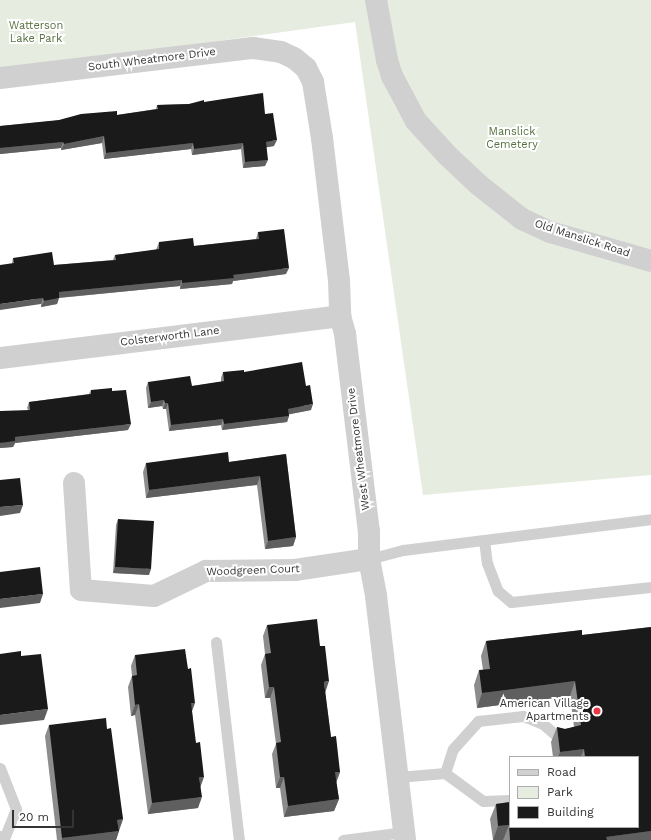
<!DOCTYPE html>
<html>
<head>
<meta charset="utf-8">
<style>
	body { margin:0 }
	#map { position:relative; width:651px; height:840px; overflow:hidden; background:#fff; font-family:"Work Sans",sans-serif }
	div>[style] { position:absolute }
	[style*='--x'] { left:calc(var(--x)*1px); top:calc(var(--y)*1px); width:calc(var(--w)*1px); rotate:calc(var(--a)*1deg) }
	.green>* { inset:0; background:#e6ecdf }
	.lane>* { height:11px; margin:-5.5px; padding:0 5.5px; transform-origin:5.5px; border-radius:5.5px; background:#d0d0d0 }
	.street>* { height:22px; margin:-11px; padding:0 11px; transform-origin:11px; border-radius:11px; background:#d0d0d0 }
	.wall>* { inset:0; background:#8c8c8c }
	.shaded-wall>* { inset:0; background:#5f5f5f }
	.building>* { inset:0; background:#1a1a1a }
	.dots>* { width:11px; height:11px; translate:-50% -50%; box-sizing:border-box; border:2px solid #fff; border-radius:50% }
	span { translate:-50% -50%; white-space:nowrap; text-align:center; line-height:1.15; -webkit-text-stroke:4px #fff; paint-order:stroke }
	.park-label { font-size:11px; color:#56703f }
	.street-label { font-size:11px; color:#333 }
	.poi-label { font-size:11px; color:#333 }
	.right { translate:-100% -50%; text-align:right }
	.legend { position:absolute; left:509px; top:756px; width:130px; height:72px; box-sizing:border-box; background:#fff; border:1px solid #adadad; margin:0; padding:5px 7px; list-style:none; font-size:12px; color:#333 }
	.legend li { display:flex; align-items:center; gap:8px; height:20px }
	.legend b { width:20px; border:1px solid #adadad }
	.scale { position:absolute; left:12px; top:810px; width:62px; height:18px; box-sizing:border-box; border:2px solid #333; border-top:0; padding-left:5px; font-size:12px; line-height:14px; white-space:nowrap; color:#333; -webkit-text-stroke:3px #fff; paint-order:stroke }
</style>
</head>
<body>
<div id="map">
	<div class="green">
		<i style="clip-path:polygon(0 0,651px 0,651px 475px,423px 495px,355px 22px,0 71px)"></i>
	</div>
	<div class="lane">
		<i style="--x:484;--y:540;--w:23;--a:83"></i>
		<i style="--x:487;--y:563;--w:30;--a:69"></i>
		<i style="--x:498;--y:591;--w:17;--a:40"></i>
		<i style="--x:511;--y:602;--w:141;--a:-6.1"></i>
		<i style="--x:369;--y:559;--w:35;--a:-15"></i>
		<i style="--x:403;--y:550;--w:250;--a:-7.1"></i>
		<i style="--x:216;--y:642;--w:199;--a:83.4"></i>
		<i style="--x:0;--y:768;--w:44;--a:68.7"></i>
		<i style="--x:16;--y:809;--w:29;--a:112"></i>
		<i style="--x:5;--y:836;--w:5;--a:180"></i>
		<i style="--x:445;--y:773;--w:25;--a:-72"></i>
		<i style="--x:453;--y:749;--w:38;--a:-48"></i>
		<i style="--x:478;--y:721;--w:45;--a:-6.3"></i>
		<i style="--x:523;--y:716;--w:22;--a:22"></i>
		<i style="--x:543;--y:724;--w:20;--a:41"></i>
		<i style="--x:398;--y:777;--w:47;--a:-4.9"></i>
		<i style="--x:445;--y:773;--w:47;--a:36.4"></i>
		<i style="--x:483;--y:801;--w:27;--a:-2"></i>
		<i style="--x:343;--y:840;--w:62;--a:-7.5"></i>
	</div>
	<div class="street">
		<i style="--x:376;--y:0;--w:61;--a:79.6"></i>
		<i style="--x:387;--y:60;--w:17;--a:73"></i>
		<i style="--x:392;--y:76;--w:51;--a:61.9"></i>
		<i style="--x:416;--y:121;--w:46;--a:47.6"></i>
		<i style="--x:447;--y:155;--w:44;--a:43.2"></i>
		<i style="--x:479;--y:185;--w:55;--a:38.3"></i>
		<i style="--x:522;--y:219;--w:31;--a:25"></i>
		<i style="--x:550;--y:232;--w:105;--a:16"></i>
		<i style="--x:0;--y:78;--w:255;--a:-6.8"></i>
		<i style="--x:253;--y:48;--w:28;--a:8"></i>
		<i style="--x:281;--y:52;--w:14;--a:25"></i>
		<i style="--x:294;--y:58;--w:16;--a:40"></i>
		<i style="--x:306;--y:68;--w:16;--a:63"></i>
		<i style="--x:313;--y:82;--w:57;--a:80.9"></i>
		<i style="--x:322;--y:138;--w:143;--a:83.2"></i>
		<i style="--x:339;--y:280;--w:36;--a:88"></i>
		<i style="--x:340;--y:316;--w:19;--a:74"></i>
		<i style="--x:345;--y:334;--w:198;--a:83.1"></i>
		<i style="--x:369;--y:531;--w:28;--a:90"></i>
		<i style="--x:369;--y:559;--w:38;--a:79"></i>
		<i style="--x:376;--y:596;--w:246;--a:83.2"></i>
		<i style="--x:0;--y:358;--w:343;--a:-7"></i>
		<i style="--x:74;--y:483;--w:107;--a:86.3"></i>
		<i style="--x:81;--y:590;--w:73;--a:4.7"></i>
		<i style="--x:154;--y:596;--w:58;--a:-25.7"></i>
		<i style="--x:206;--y:571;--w:89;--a:-0.6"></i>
		<i style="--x:295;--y:570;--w:75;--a:-8.5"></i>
	</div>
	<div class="wall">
		<i style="clip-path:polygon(204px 102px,265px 114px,274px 146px,266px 147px,265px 166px,243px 168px,241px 149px,192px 155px,191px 149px,104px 159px,102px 143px,61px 150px,61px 148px,0 154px,0 126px,117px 115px,156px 109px,157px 105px,189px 104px)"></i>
		<i style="clip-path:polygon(258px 232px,286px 274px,233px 281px,232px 284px,180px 289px,180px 286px,59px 298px,57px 304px,41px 307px,41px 304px,12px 263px,13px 258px,54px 265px,113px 260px,115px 255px,156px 250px,159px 242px,194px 246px,256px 239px)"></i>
		<i style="clip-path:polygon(223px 372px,244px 372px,311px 410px,289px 414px,289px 416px,287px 422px,222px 430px,221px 425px,169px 431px,166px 409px,163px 409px,162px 406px,148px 408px,146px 388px,148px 382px,192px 386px,221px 382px,221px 378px)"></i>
		<i style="clip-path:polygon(91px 390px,112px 391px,128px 430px,15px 443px,13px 447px,0 448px,28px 410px,27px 408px,29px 402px,89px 394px)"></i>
		<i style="clip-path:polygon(286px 454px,296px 537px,293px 546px,265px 549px,257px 485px,146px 498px,143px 472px,146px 463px,229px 462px)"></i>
		<i style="clip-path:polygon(118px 519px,149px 575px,113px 573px,116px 525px)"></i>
		<i style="clip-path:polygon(267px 625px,325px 692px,331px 737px,340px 772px,336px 782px,339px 799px,334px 811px,284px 817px,280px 788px,276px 788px,272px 754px,276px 744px,270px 698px,265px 698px,261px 665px,265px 654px,263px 636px)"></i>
		<i style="clip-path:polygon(651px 627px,651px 840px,493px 840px,490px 819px,496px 804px,510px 802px,510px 827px,638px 827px,638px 757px,553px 757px,551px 742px,557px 727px,565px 729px,574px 727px,570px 696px,477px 708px,474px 685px,479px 670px,483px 670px,481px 656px,486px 641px,582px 630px,582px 635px)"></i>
		<i style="clip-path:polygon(135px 655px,192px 712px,200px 787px,198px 808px,148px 814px,135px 715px,131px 716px,128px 687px,132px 676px,131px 666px)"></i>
		<i style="clip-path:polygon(49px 725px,107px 729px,123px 819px,116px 840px,57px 840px,45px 736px)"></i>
	</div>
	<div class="shaded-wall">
		<i style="clip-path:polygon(104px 136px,102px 143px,61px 150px,64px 144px)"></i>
		<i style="clip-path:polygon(277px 140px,274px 146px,263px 148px,266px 142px)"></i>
		<i style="clip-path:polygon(63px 142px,61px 148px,0 154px,0 148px)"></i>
		<i style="clip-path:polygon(193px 143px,191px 149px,104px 159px,106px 153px)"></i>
		<i style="clip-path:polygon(243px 143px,241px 149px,192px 155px,194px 149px)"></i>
		<i style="clip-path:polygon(268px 160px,265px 166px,243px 168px,245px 162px)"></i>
		<i style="clip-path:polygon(289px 268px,286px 274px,233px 281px,232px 284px,180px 289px,182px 283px,233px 275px)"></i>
		<i style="clip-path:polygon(182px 280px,180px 286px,56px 298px,59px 292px)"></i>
		<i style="clip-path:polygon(43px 298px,41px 304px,0 310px,0 304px)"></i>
		<i style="clip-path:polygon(59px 298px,57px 304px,41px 307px,44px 301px)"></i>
		<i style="clip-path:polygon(164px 400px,162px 406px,148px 408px,151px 402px)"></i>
		<i style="clip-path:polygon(165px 403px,168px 403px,166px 409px,163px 409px)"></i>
		<i style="clip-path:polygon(313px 404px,311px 410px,286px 415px,288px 409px)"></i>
		<i style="clip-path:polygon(289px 416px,287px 422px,222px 430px,224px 424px)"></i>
		<i style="clip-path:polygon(223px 419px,221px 425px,169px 431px,171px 425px)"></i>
		<i style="clip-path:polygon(131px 424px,128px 430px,15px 443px,13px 447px,0 448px,0 443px,15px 437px)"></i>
		<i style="clip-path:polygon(260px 476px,257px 485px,146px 498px,149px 490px)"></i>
		<i style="clip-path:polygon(23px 505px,20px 513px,0 516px,0 507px)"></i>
		<i style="clip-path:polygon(296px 537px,293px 546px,265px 549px,268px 541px)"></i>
		<i style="clip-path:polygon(115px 567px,151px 569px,149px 575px,113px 573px)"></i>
		<i style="clip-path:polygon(43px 594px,40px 603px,0 608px,0 599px)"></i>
		<i style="clip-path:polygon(329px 681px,325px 693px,324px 682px)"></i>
		<i style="clip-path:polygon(575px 681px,570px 696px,477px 708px,482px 693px)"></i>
		<i style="clip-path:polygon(269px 687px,274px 687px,270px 698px,265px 698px)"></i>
		<i style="clip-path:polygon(191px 703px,195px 703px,191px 714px)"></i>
		<i style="clip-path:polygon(139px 704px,135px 715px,131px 716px,135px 705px)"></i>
		<i style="clip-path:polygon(48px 709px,44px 720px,0 725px,0 715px)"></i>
		<i style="clip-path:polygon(584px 749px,581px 757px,558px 757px,560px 752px)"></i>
		<i style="clip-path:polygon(335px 772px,340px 772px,336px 783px)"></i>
		<i style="clip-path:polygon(199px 777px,204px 777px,200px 788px)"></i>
		<i style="clip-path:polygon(280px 777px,284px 777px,280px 788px,276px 788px)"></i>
		<i style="clip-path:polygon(202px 797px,198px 808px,148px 814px,152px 803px)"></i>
		<i style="clip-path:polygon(339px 799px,334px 811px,284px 817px,288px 806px)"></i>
		<i style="clip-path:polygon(123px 819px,119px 830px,117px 820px)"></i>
		<i style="clip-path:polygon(509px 825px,503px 840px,493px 840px,498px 826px)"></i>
		<i style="clip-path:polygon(119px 831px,116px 840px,62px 840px,62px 838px)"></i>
		<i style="clip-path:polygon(651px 831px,651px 840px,605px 840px,606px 837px)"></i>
	</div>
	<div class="building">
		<i style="clip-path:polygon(263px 93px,265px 114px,273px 113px,277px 140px,266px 142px,268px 160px,245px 162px,243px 143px,194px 149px,193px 143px,106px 153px,104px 136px,64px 144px,63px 142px,0 148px,0 126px,59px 120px,81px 114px,117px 111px,117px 115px,158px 109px,157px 105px,189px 104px,204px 100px,204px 102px)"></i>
		<i style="clip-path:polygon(284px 229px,289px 268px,233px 275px,234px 278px,182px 283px,182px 280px,59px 292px,59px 298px,44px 301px,43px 298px,0 304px,0 265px,14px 263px,13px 258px,52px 252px,54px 265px,116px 260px,115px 255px,159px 249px,159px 242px,193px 238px,194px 246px,259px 239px,258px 232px)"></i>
		<i style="clip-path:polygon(302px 362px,306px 386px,310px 385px,313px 404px,288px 409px,289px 416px,224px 424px,223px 419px,171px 425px,168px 403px,165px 403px,164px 400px,151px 402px,148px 382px,190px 376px,192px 386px,224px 381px,223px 372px,244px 370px,244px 372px)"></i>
		<i style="clip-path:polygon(112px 388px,112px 391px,126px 390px,131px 424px,15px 437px,15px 441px,0 443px,0 411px,30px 410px,29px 402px,91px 394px,91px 390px)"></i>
		<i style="clip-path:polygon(228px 452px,229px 462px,286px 454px,296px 537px,268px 541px,260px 476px,149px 490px,146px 463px)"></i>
		<i style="clip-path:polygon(20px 478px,23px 505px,0 507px,0 480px)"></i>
		<i style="clip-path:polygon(118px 519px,154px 521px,151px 569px,115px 567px)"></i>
		<i style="clip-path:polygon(40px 567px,43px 594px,0 599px,0 572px)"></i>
		<i style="clip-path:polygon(317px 619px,320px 646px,325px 646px,329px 681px,324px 682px,331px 737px,336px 736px,340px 772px,335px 772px,339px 799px,288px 806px,284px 777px,280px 777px,276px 743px,281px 742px,274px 687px,269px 687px,265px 654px,271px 653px,267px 625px)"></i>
		<i style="clip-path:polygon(651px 627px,651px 831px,606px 837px,607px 840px,510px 840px,509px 825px,498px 826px,496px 804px,510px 802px,510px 827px,638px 827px,638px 757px,585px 757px,584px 749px,560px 752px,557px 727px,565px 729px,581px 725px,575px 681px,482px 693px,479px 670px,490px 669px,486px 641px,582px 630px,582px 635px)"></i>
		<i style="clip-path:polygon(185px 649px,188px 669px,191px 668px,195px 703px,191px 703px,196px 743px,200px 742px,204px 777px,199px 777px,202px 797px,152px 803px,139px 704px,135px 705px,132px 676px,137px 675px,135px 655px)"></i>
		<i style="clip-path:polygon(21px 651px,21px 656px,41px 654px,48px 709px,0 715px,0 654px)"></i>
		<i style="clip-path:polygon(106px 718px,107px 729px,111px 728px,123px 819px,117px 820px,119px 831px,62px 838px,49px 725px)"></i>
	</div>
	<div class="dots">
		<i style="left:597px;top:711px;background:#e63946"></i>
	</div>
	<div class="park-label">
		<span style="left:36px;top:33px">Watterson<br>Lake Park</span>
		<span style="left:512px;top:139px">Manslick<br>Cemetery</span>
	</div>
	<div class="street-label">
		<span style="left:152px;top:60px;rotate:-7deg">South Wheatmore Drive</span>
		<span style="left:582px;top:239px;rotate:18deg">Old Manslick Road</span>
		<span style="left:170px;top:337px;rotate:-7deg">Colsterworth Lane</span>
		<span style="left:359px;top:449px;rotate:-97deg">West Wheatmore Drive</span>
		<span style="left:253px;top:571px;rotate:-2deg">Woodgreen Court</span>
	</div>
	<div class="poi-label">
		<span class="right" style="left:589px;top:711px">American Village<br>Apartments</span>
	</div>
	<ul class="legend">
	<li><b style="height:5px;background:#d0d0d0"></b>Road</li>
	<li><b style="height:11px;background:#e6ecdf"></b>Park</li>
	<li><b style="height:11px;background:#1a1a1a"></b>Building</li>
	</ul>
	<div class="scale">20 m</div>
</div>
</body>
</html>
